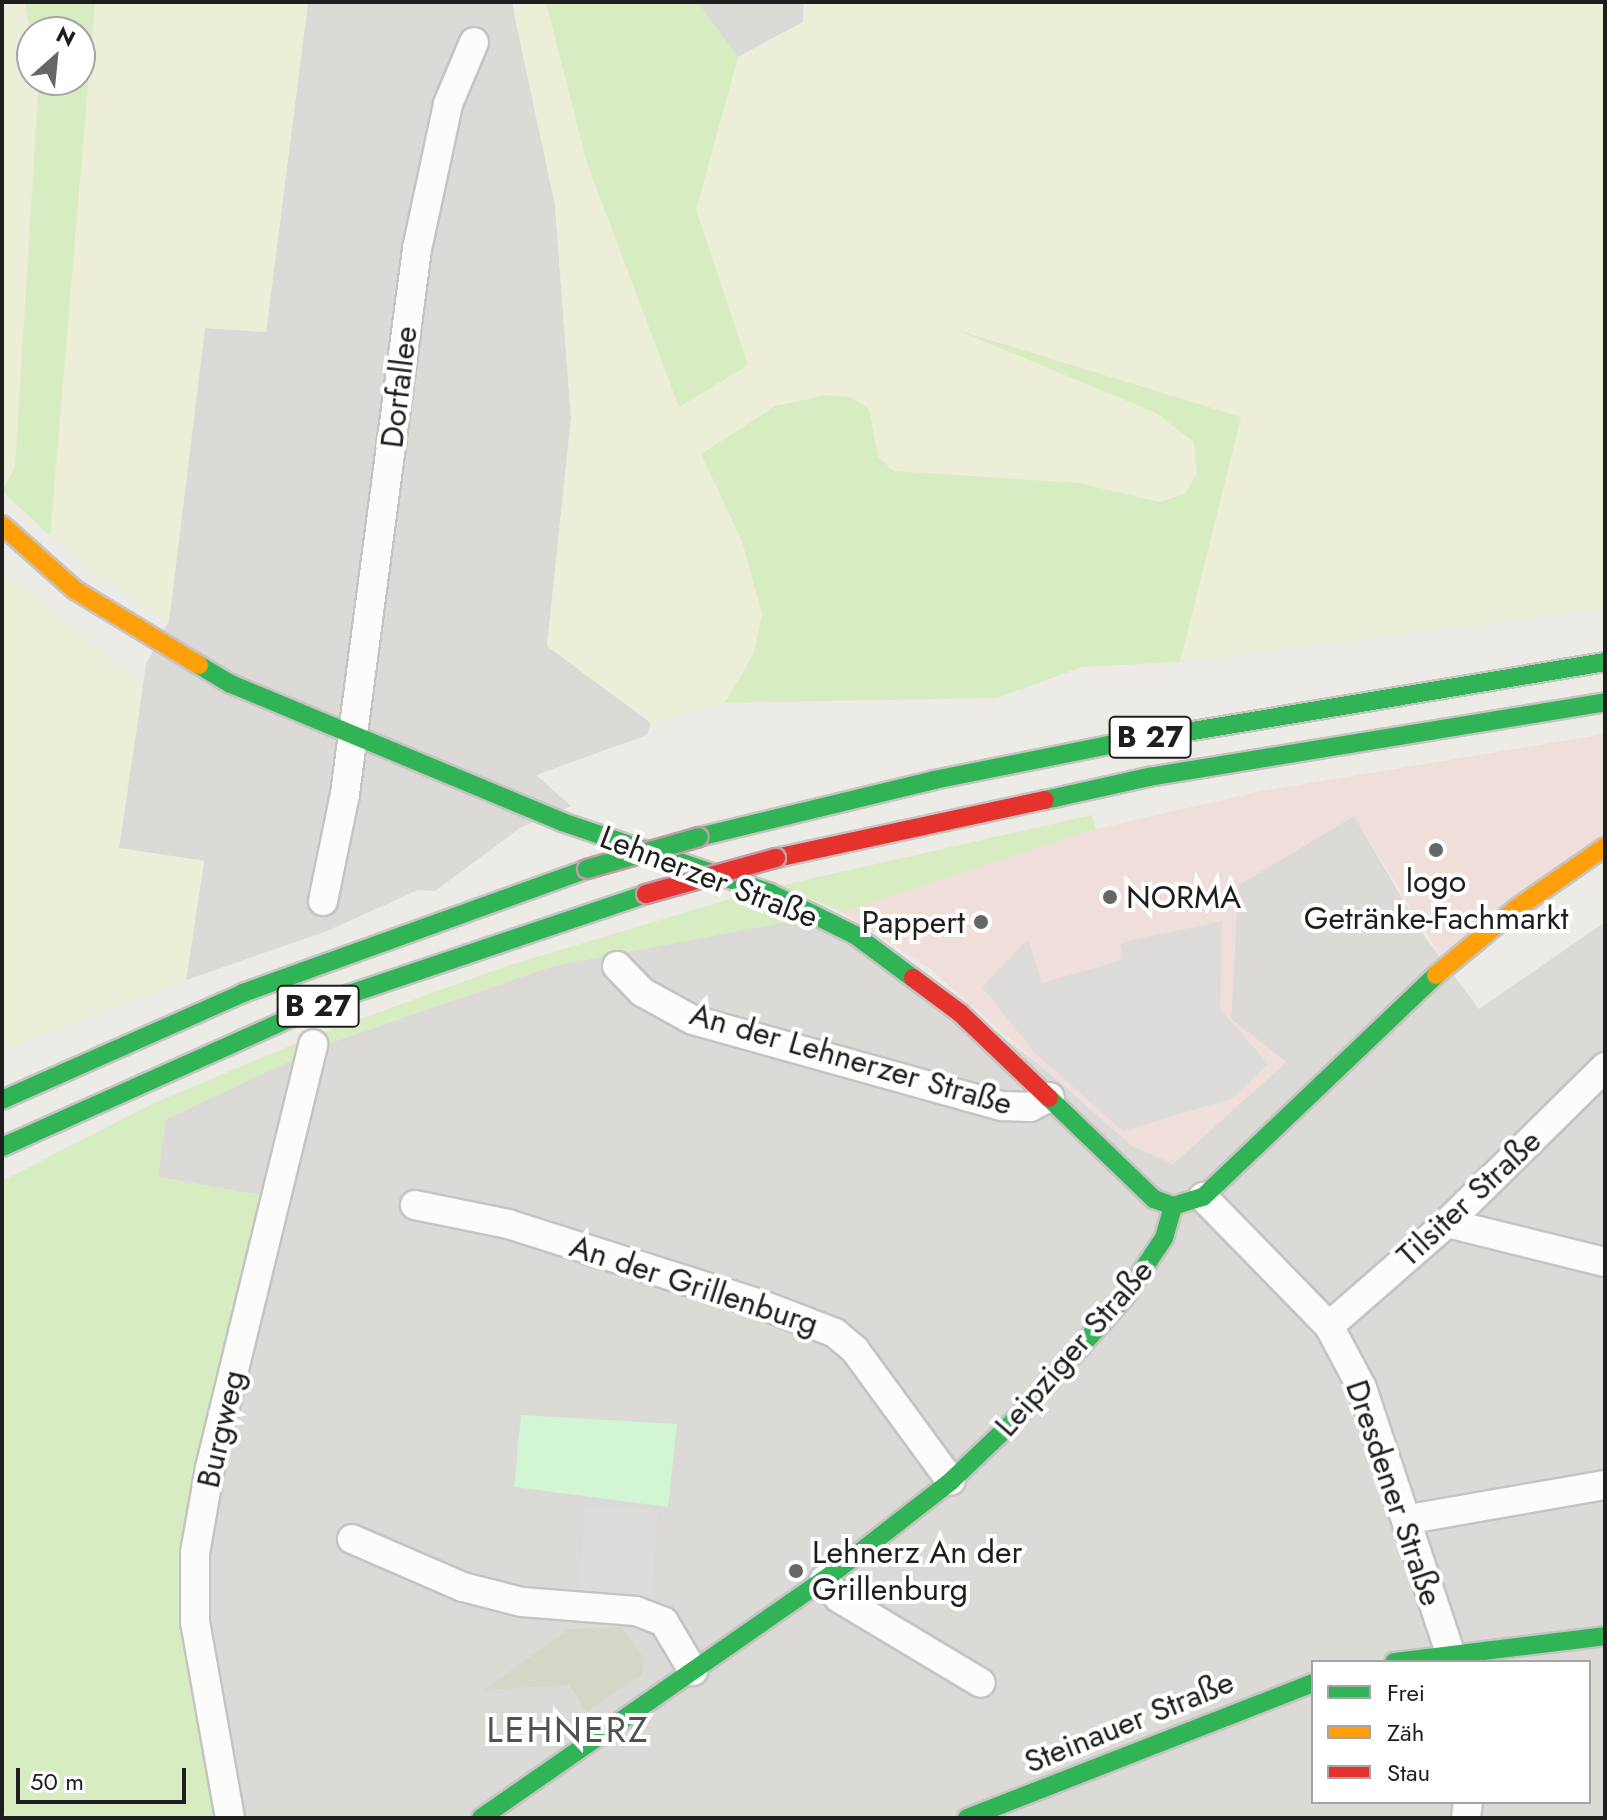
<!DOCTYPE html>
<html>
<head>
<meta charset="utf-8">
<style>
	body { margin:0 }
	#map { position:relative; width:1607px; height:1820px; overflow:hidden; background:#ecebe6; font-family:Jost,sans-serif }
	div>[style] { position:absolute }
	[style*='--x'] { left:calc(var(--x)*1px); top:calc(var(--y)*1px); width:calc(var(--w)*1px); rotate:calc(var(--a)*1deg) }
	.residential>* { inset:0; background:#dbdad7 }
	.commercial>* { inset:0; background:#efdeda }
	.construction>* { inset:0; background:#d6d6c7 }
	.farmland>* { inset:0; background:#eceed8 }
	.grass>* { inset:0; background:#d8ecc2 }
	.park>* { inset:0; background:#d2f5d3 }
	.parking>* { inset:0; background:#dddcda }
	.roads { filter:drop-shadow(2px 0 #c5c4c2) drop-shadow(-2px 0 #c5c4c2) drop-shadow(0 2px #c5c4c2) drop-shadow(0 -2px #c5c4c2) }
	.street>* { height:28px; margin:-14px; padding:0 14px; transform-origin:14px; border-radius:14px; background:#fcfcfb }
	.fast>* { height:18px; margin:-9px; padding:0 9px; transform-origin:9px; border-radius:9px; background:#30b455 }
	.slow>* { height:18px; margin:-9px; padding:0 9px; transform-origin:9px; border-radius:9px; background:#ff9f0a }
	.jam>* { height:18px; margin:-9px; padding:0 9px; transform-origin:9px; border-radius:9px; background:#e5322d }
	.bridges { filter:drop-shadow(2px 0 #c39ca6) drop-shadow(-2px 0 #c39ca6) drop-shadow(0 2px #c39ca6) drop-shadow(0 -2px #c39ca6) }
	.fast-bridge>* { height:18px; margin:-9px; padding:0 9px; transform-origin:9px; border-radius:9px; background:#30b455 }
	.jam-bridge>* { height:18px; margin:-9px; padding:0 9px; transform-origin:9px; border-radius:9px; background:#e5322d }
	.dots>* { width:22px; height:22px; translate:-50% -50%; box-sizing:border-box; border:4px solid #fff; border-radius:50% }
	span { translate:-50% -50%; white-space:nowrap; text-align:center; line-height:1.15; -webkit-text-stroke:8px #fff; paint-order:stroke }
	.shield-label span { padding:2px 6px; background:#fff; border:2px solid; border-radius:6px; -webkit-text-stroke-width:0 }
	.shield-label { font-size:30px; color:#1e1e1e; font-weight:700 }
	.street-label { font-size:32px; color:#1e1e1e }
	.poi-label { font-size:32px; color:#1e1e1e }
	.left { translate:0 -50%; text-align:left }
	.right { translate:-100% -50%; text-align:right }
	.quarter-label { font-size:36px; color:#515151; letter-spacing:2px }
	.frame { position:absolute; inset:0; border:4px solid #1e1e1e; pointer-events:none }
	.legend { position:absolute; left:1311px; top:1660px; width:280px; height:144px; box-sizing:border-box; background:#fff; border:2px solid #a5a5a5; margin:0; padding:10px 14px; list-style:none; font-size:24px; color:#1e1e1e }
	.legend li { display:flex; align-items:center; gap:16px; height:40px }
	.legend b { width:40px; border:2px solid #a5a5a5 }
	.north { position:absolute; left:16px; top:16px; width:80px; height:80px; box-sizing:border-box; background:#fff; border:2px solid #a5a5a5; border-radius:50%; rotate:27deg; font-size:22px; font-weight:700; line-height:32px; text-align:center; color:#1e1e1e }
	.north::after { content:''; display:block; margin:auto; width:28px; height:36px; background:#666664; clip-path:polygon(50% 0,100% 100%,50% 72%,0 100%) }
	.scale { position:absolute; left:16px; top:1768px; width:170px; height:36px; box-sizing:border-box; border:4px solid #1e1e1e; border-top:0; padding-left:10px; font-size:24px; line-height:28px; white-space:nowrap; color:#1e1e1e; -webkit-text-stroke:6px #fff; paint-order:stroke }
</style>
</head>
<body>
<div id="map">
	<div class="residential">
		<i style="clip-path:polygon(308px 2px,512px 2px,555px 205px,571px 418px,547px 646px,651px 723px,647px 735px,536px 775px,571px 806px,520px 828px,435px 891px,418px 890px,327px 931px,186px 980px,204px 861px,119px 848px,146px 664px,169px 621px,205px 328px,266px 332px)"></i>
		<i style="clip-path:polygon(697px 2px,804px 2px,803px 22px,738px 57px)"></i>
		<i style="clip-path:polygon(evenodd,1354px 816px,1425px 937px,1479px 1009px,1605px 922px,1605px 1818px,213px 1818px,235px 1805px,201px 1621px,206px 1540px,271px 1197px,157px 1177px,166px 1119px,324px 1045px,553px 966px,835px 912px,1173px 1164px,1286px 1062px,1231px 1019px,1238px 885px,1354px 816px,1313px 1662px,1589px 1662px,1589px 1802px,1313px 1802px,1313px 1662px)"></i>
	</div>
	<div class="commercial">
		<i style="clip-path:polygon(1605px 734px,1605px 836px,1442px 958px,1354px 816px,1238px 885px,1231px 1019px,1286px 1062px,1173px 1164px,1132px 1146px,930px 969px,842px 912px,1096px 829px,1257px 792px)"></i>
	</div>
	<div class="construction">
		<i style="clip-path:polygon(621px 1627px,643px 1657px,642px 1674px,587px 1712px,569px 1685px,484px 1690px,569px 1629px)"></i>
	</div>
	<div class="farmland">
		<i style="clip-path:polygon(2px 2px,25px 2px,32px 80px,39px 80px,41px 89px,15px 467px,2px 491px)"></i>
		<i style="clip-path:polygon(95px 2px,308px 2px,266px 332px,205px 328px,169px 621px,124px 594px,50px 536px)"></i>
		<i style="clip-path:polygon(524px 2px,546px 2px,587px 163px,680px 407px,748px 365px,696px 210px,738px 57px,803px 22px,804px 2px,1605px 2px,1605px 609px,1180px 662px,1241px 417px,969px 334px,1156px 413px,1194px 442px,1197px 473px,1185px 494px,1160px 502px,1078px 483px,894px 471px,878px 457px,869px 409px,701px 454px,742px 541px,762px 614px,754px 653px,725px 703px,651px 723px,547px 646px,571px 418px,555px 205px,514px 14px)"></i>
		<i style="clip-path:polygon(2px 571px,143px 686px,119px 848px,204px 861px,186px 980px,2px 1050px)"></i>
	</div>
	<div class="grass">
		<i style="clip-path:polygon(25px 2px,95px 2px,50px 536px,2px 491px,15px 467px,39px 80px,80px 80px,80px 32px,32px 32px,32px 41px)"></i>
		<i style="clip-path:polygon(546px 2px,697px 2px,738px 57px,696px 210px,748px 365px,679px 407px,587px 163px)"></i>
		<i style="clip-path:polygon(957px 330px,1241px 417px,1180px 662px,1082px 667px,997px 698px,725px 703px,754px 653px,762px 614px,742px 541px,701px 454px,775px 406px,828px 395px,850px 397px,869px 409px,878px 457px,894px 471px,1078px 483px,1160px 502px,1185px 494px,1197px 473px,1194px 442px,1156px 413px)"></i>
		<i style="clip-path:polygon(1092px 815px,1096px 829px,842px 912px,779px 886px)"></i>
		<i style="clip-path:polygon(743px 895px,798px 920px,553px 966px,324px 1045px,166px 1119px,158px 1177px,271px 1197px,189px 1554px,221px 1813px,213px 1818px,6px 1818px,2px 1801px,2px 1181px,152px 1104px,313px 1036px,504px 967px)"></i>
	</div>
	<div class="park">
		<i style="clip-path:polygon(521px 1415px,677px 1424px,668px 1507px,514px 1487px)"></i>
	</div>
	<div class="parking">
		<i style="clip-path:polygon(1222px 921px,1220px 1009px,1268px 1064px,1233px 1098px,1123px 1131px,1035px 1053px,982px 987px,1028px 939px,1042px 983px,1123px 960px,1120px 943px)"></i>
		<i style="clip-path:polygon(585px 1506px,658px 1511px,651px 1608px,578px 1603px)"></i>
	</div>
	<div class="roads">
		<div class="street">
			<i style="--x:323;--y:901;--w:109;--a:-78.4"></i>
			<i style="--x:345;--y:794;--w:550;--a:-82.47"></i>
			<i style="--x:417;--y:249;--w:148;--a:-77.9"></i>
			<i style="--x:448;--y:104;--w:67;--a:-67.2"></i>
			<i style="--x:617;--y:966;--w:36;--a:46"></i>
			<i style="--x:642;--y:992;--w:58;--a:28.8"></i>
			<i style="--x:693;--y:1020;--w:321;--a:15.6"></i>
			<i style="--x:1002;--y:1106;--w:28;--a:2"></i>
			<i style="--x:1030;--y:1107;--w:22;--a:-27"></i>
			<i style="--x:1203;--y:1197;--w:180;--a:45.7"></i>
			<i style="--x:1329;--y:1326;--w:70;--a:62"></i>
			<i style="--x:1362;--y:1388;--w:289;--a:71.6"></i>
			<i style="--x:415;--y:1205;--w:95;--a:11.5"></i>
			<i style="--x:508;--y:1224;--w:264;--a:17.6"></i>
			<i style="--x:760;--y:1304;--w:80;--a:21.1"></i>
			<i style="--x:835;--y:1333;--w:26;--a:40"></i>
			<i style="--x:855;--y:1350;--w:162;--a:53.8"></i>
			<i style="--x:1447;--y:1223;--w:163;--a:13.9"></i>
			<i style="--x:1329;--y:1326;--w:157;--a:-41.1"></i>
			<i style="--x:1447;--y:1223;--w:222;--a:-44.6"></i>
			<i style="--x:1410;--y:1519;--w:198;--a:-9.9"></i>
			<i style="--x:352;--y:1539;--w:121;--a:23.4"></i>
			<i style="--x:463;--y:1587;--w:61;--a:14.3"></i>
			<i style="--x:522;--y:1602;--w:114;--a:4.5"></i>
			<i style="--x:636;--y:1611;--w:30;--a:21"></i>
			<i style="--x:664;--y:1622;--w:57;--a:59.4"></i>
			<i style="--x:824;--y:1580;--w:23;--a:50"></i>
			<i style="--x:839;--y:1598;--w:165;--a:30.9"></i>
			<i style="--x:230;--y:1818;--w:199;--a:-100.1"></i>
			<i style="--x:195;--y:1622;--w:69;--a:-90"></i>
			<i style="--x:195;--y:1553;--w:86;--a:-80"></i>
			<i style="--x:210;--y:1468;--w:436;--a:-76.3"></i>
			<i style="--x:1466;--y:1818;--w:16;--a:-83"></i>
		</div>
		<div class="fast">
			<i style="--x:199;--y:665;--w:37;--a:31"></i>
			<i style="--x:231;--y:684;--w:359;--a:22.6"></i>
			<i style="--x:562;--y:822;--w:220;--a:18.8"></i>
			<i style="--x:770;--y:893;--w:95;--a:26.3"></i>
			<i style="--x:855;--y:935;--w:72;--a:36.6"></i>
			<i style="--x:1045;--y:800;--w:107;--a:-12.5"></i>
			<i style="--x:1149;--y:777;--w:462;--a:-9.3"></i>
			<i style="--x:699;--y:837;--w:242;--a:-13.6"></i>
			<i style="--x:934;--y:780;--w:178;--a:-11.3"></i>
			<i style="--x:1109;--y:745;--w:503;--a:-9.5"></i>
			<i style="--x:1049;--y:1098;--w:146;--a:43.9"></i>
			<i style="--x:1154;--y:1199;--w:20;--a:20"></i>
			<i style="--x:1173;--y:1206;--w:31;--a:-17"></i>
			<i style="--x:1203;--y:1197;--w:322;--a:-43.6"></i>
			<i style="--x:2;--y:1100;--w:264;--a:-23.9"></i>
			<i style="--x:243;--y:993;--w:366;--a:-19.8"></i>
			<i style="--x:2;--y:1147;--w:355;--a:-24.1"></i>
			<i style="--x:326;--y:1002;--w:338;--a:-18.6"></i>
			<i style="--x:1394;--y:1662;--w:213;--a:-7"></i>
			<i style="--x:481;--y:1818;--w:417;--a:-34.8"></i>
			<i style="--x:824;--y:1580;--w:161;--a:-37.9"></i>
			<i style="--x:951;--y:1481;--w:88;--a:-43.6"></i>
			<i style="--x:1015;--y:1420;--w:164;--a:-48.2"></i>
			<i style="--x:1124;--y:1298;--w:72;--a:-56.3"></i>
			<i style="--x:1164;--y:1238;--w:33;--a:-74"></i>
			<i style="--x:967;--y:1818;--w:371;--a:-21.3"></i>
		</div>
		<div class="slow">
			<i style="--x:2;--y:525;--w:98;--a:41.7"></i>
			<i style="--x:75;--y:590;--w:145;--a:31.2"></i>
			<i style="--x:1436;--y:975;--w:105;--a:-39.6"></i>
			<i style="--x:1517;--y:908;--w:107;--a:-34.7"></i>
		</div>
		<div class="jam">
			<i style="--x:776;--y:858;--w:275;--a:-12.2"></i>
			<i style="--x:913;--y:978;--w:59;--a:36.7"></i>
			<i style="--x:960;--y:1013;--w:123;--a:43.7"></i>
		</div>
	</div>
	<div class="bridges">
		<div class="fast-bridge">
			<i style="--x:587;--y:869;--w:116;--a:-15.9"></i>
		</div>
		<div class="jam-bridge">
			<i style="--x:646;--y:894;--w:135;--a:-15.5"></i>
		</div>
	</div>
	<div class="dots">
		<i style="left:1436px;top:850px;background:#666664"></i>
		<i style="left:1110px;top:897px;background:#666664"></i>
		<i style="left:981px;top:922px;background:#666664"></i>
		<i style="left:796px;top:1571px;background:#666664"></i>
	</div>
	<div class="shield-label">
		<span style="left:1150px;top:737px">B 27</span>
		<span style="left:318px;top:1006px">B 27</span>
	</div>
	<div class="street-label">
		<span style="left:399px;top:387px;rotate:-83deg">Dorfallee</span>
		<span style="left:709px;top:877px;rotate:21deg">Lehnerzer Straße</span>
		<span style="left:851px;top:1059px;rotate:16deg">An der Lehnerzer Straße</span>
		<span style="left:1469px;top:1198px;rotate:-43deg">Tilsiter Straße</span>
		<span style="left:694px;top:1285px;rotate:18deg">An der Grillenburg</span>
		<span style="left:1074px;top:1348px;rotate:-49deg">Leipziger Straße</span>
		<span style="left:221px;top:1429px;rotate:-77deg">Burgweg</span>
		<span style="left:1394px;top:1493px;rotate:71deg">Dresdener Straße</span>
		<span style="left:1129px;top:1722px;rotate:-22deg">Steinauer Straße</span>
	</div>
	<div class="poi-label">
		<span style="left:1436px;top:900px">logo<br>Getränke-Fachmarkt</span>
		<span class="left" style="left:1126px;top:897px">NORMA</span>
		<span class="right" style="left:965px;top:922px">Pappert</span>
		<span class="left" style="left:812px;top:1571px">Lehnerz An der<br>Grillenburg</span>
	</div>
	<div class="quarter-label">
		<span style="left:568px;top:1730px">LEHNERZ</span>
	</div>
	<div class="frame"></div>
	<ul class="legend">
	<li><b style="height:10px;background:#30b455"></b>Frei</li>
	<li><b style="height:10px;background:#ff9f0a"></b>Zäh</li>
	<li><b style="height:10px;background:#e5322d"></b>Stau</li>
	</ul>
	<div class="north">N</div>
	<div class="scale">50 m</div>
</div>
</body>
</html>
